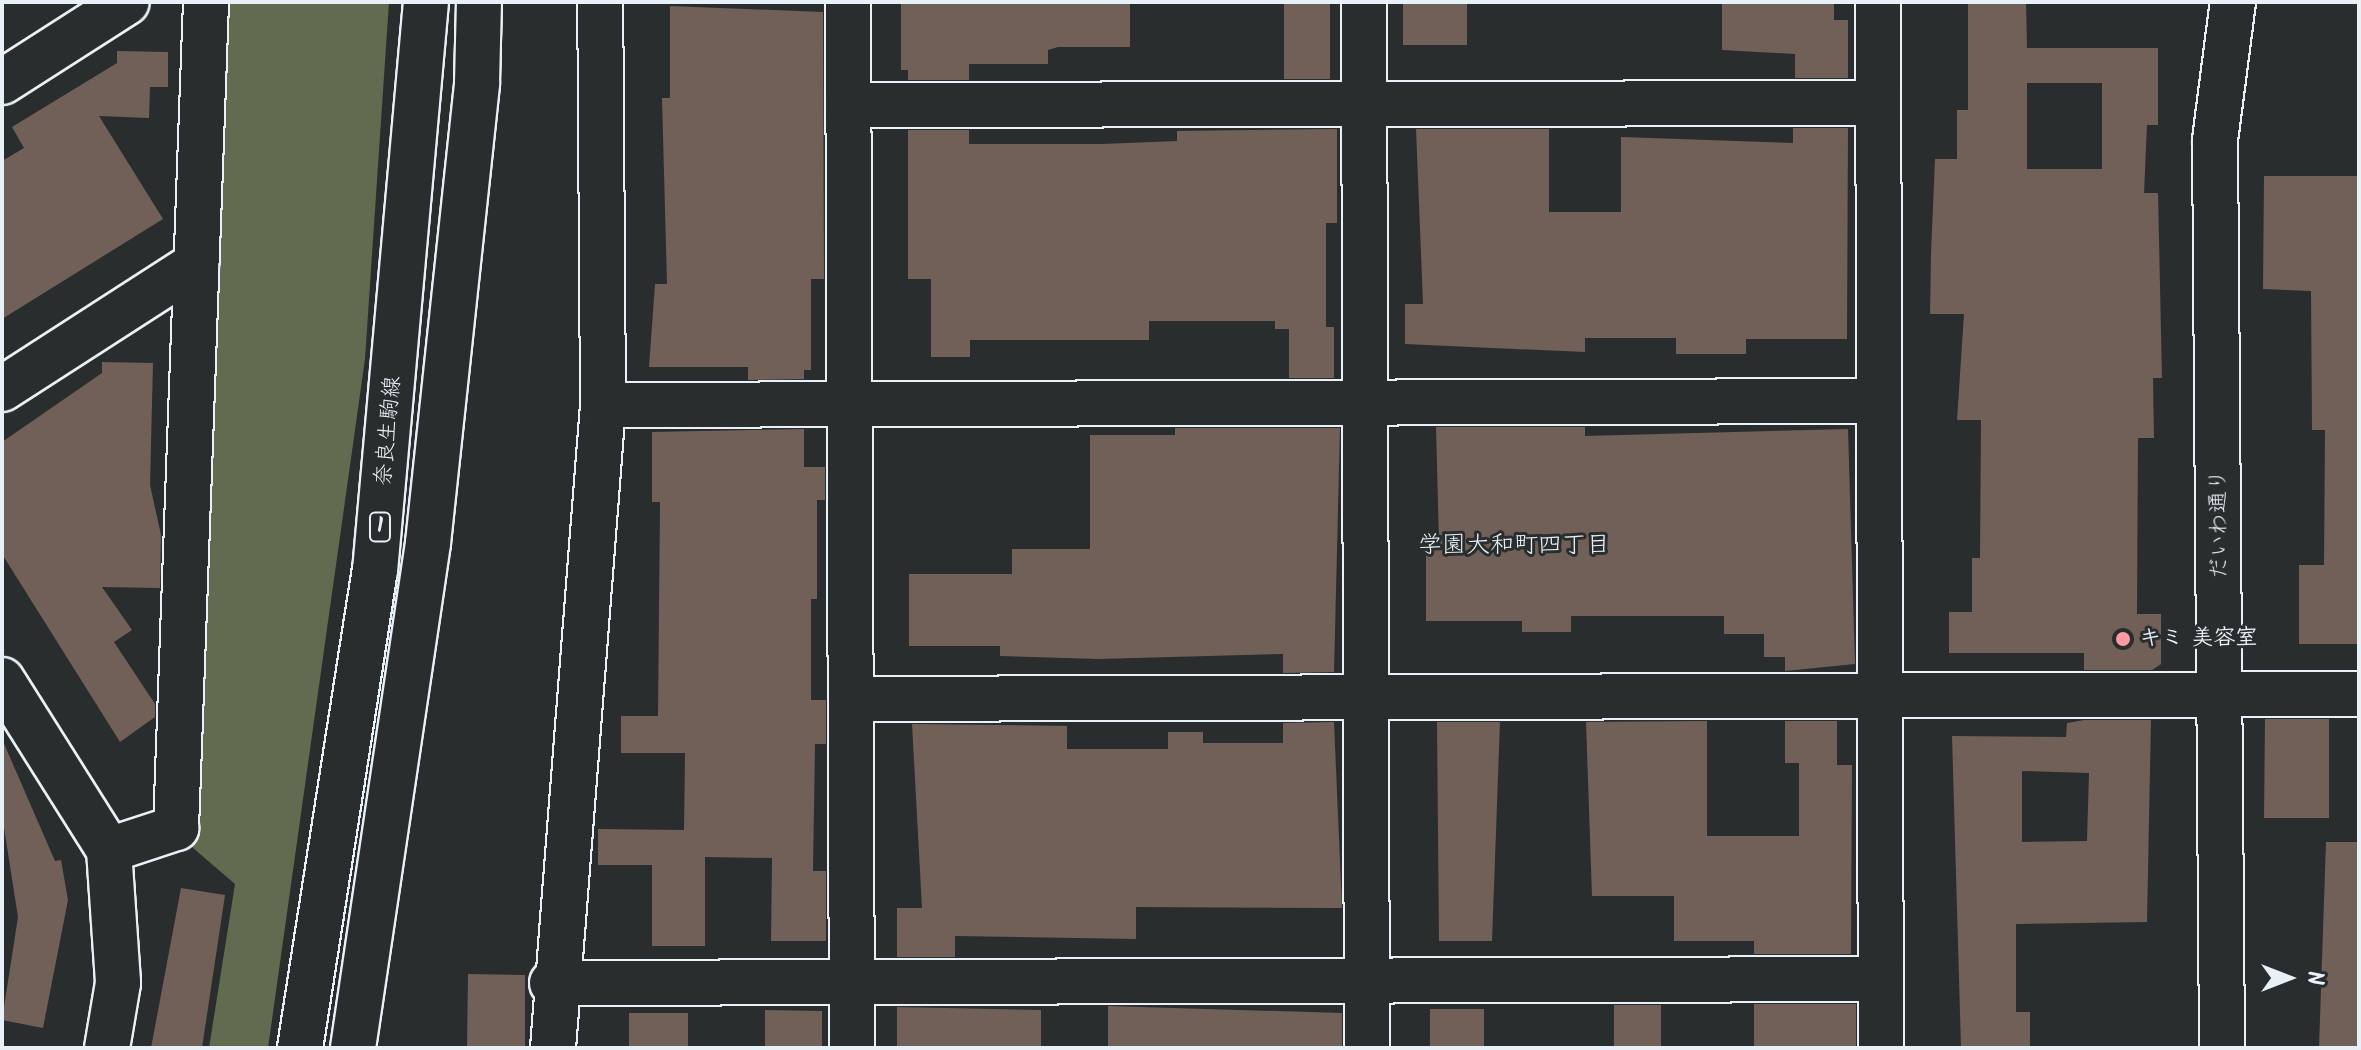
<!DOCTYPE html>
<html>
<head>
<meta charset="utf-8">
<style>
	body { margin:0 }
	#map { position:relative; width:2361px; height:1050px; overflow:hidden; background:#2a2d2e; font-family:Kalam,"Klee One",sans-serif }
	div>[style] { position:absolute }
	[style*='--x'] { left:calc(var(--x)*1px); top:calc(var(--y)*1px); width:calc(var(--w)*1px); rotate:calc(var(--a)*1deg) }
	.green>* { inset:0; background:#626a50 }
	.building>* { inset:0; background:#706057 }
	.roads { filter:drop-shadow(2px 0 #e8f1f8) drop-shadow(-2px 0 #e8f1f8) drop-shadow(0 2px #e8f1f8) drop-shadow(0 -2px #e8f1f8) }
	.minor>* { height:44px; margin:-22px; padding:0 22px; transform-origin:22px; border-radius:22px; background:#2a2d2e }
	.tertiary>* { height:44px; margin:-22px; padding:0 22px; transform-origin:22px; border-radius:22px; background:#2a2d2e }
	.primary>* { height:44px; margin:-22px; padding:0 22px; transform-origin:22px; border-radius:22px; background:#2a2d2e }
	.dots>* { width:22px; height:22px; translate:-50% -50%; box-sizing:border-box; border:4px solid #2a2d2e; border-radius:50% }
	span { translate:-50% -50%; white-space:nowrap; text-align:center; line-height:1.15; -webkit-text-stroke:6px #2a2d2e; paint-order:stroke }
	.shield-label span { padding:2px 6px; background:#2a2d2e; border:2px solid; border-radius:6px; -webkit-text-stroke-width:0 }
	.shield-label { font-size:20px; color:#e8f1f8; font-weight:700 }
	.street-label { font-size:22px; color:#e8f1f8 }
	.poi-label { font-size:22px; color:#e8f1f8; font-weight:700 }
	.left { translate:0 -50%; text-align:left }
	.neighbourhood-label { font-size:24px; color:#e8f1f8 }
	.frame { position:absolute; inset:0; border:4px solid #e8f1f8; pointer-events:none }
	.north { position:absolute; left:2249px; top:938px; width:80px; height:80px; -webkit-text-stroke:6px #2a2d2e; paint-order:stroke; rotate:90deg; font-size:22px; font-weight:700; line-height:32px; text-align:center; color:#e8f1f8 }
	.north::after { content:''; display:block; margin:auto; width:28px; height:36px; background:#e8f1f8; clip-path:polygon(50% 0,100% 100%,50% 72%,0 100%) }
</style>
</head>
<body>
<div id="map">
	<div class="green">
		<i style="clip-path:polygon(225px 2px,389px 2px,365px 359px,268px 1048px,209px 1048px,235px 884px,193px 848px)"></i>
	</div>
	<div class="building">
		<i style="clip-path:polygon(901px 2px,1130px 2px,1130px 47px,1058px 47px,1048px 50px,1048px 64px,969px 64px,969px 80px,908px 80px,908px 70px,901px 70px)"></i>
		<i style="clip-path:polygon(1284px 2px,1330px 2px,1330px 79px,1284px 79px)"></i>
		<i style="clip-path:polygon(1403px 2px,1467px 2px,1467px 45px,1403px 45px)"></i>
		<i style="clip-path:polygon(1722px 2px,1834px 2px,1834px 20px,1848px 20px,1848px 78px,1795px 78px,1795px 54px,1722px 50px)"></i>
		<i style="clip-path:polygon(evenodd,1968px 2px,2026px 2px,2027px 48px,2158px 48px,2158px 125px,2147px 125px,2144px 193px,2158px 193px,2162px 378px,2153px 378px,2154px 438px,2138px 438px,2137px 614px,2161px 614px,2161px 664px,2152px 670px,2084px 670px,2084px 653px,1949px 653px,1949px 612px,1972px 612px,1972px 558px,1980px 558px,1981px 420px,1957px 420px,1964px 314px,1930px 314px,1931px 254px,1935px 159px,1957px 159px,1957px 110px,1968px 110px,1968px 2px,2027px 83px,2102px 83px,2102px 169px,2027px 169px,2027px 83px)"></i>
		<i style="clip-path:polygon(670px 6px,823px 12px,824px 279px,811px 279px,811px 370px,804px 370px,804px 379px,748px 380px,748px 367px,649px 367px,655px 284px,667px 284px,662px 98px,670px 98px)"></i>
		<i style="clip-path:polygon(117px 51px,168px 52px,168px 87px,150px 87px,149px 118px,99px 116px,163px 219px,2px 319px,2px 161px,24px 148px,12px 127px,117px 63px)"></i>
		<i style="clip-path:polygon(1793px 128px,1848px 128px,1847px 339px,1746px 339px,1746px 354px,1676px 354px,1676px 338px,1585px 338px,1585px 352px,1405px 344px,1405px 304px,1423px 304px,1416px 129px,1549px 129px,1549px 212px,1621px 212px,1621px 137px,1793px 143px)"></i>
		<i style="clip-path:polygon(1337px 129px,1337px 223px,1326px 223px,1326px 327px,1334px 327px,1334px 378px,1289px 378px,1289px 329px,1275px 329px,1275px 321px,1149px 321px,1149px 340px,970px 340px,970px 357px,931px 357px,931px 279px,908px 279px,908px 130px,969px 130px,969px 144px,1103px 144px,1177px 141px,1177px 131px)"></i>
		<i style="clip-path:polygon(2264px 176px,2359px 176px,2359px 644px,2299px 644px,2299px 565px,2324px 565px,2325px 430px,2312px 430px,2311px 291px,2263px 289px)"></i>
		<i style="clip-path:polygon(102px 362px,153px 363px,150px 485px,161px 535px,160px 588px,102px 587px,132px 630px,114px 642px,155px 704px,155px 717px,120px 742px,2px 554px,2px 442px,102px 373px)"></i>
		<i style="clip-path:polygon(1436px 427px,1585px 427px,1585px 436px,1848px 429px,1855px 664px,1785px 671px,1785px 657px,1764px 657px,1764px 634px,1724px 634px,1724px 616px,1571px 616px,1571px 632px,1522px 632px,1522px 621px,1426px 621px,1426px 543px,1439px 543px)"></i>
		<i style="clip-path:polygon(1175px 428px,1340px 428px,1334px 672px,1283px 673px,1283px 654px,1098px 659px,1000px 656px,1000px 646px,909px 646px,909px 574px,1012px 574px,1012px 549px,1090px 549px,1090px 435px,1175px 435px)"></i>
		<i style="clip-path:polygon(804px 429px,804px 467px,825px 467px,825px 500px,817px 500px,817px 599px,811px 599px,811px 700px,826px 700px,826px 744px,815px 744px,813px 871px,826px 871px,826px 941px,771px 941px,772px 858px,705px 857px,705px 946px,652px 946px,652px 865px,598px 865px,598px 829px,684px 830px,685px 753px,621px 753px,621px 716px,658px 716px,660px 502px,652px 502px,652px 432px)"></i>
		<i style="clip-path:polygon(2265px 719px,2329px 719px,2329px 818px,2264px 818px)"></i>
		<i style="clip-path:polygon(evenodd,2084px 720px,2151px 720px,2147px 922px,2016px 924px,2016px 1012px,2030px 1012px,2030px 1048px,1961px 1048px,1952px 736px,2066px 737px,2067px 723px,2084px 720px,2022px 771px,2089px 773px,2087px 841px,2022px 842px,2022px 771px)"></i>
		<i style="clip-path:polygon(1707px 721px,1707px 836px,1799px 836px,1799px 763px,1785px 763px,1785px 721px,1837px 721px,1837px 765px,1852px 765px,1851px 954px,1754px 954px,1754px 941px,1674px 941px,1674px 896px,1592px 896px,1586px 722px)"></i>
		<i style="clip-path:polygon(1334px 722px,1342px 908px,1136px 907px,1136px 939px,955px 936px,955px 957px,897px 957px,897px 908px,922px 908px,912px 724px,1067px 726px,1067px 749px,1168px 749px,1168px 732px,1203px 732px,1203px 743px,1283px 743px,1283px 723px)"></i>
		<i style="clip-path:polygon(1437px 722px,1500px 722px,1492px 941px,1439px 941px)"></i>
		<i style="clip-path:polygon(2px 739px,55px 861px,61px 860px,68px 900px,43px 1028px,2px 1020px,18px 917px,2px 815px)"></i>
		<i style="clip-path:polygon(2326px 842px,2359px 842px,2359px 1048px,2319px 1048px)"></i>
		<i style="clip-path:polygon(181px 888px,225px 895px,202px 1048px,151px 1048px)"></i>
		<i style="clip-path:polygon(468px 974px,525px 975px,525px 1048px,467px 1048px)"></i>
		<i style="clip-path:polygon(1754px 1004px,1856px 1004px,1856px 1048px,1754px 1048px)"></i>
		<i style="clip-path:polygon(1614px 1005px,1661px 1005px,1661px 1048px,1614px 1048px)"></i>
		<i style="clip-path:polygon(1108px 1006px,1342px 1013px,1342px 1048px,1108px 1048px)"></i>
		<i style="clip-path:polygon(897px 1007px,1041px 1010px,1041px 1048px,897px 1048px)"></i>
		<i style="clip-path:polygon(1430px 1009px,1484px 1009px,1484px 1048px,1430px 1048px)"></i>
		<i style="clip-path:polygon(765px 1010px,822px 1011px,822px 1048px,765px 1048px)"></i>
		<i style="clip-path:polygon(629px 1013px,688px 1013px,688px 1048px,629px 1048px)"></i>
	</div>
	<div class="roads">
		<div class="minor">
			<i style="--x:848;--y:2;--w:1046;--a:89.78"></i>
			<i style="--x:1364;--y:2;--w:1046;--a:89.84"></i>
			<i style="--x:1878;--y:2;--w:1046;--a:89.84"></i>
			<i style="--x:2;--y:82;--w:148;--a:-32.6"></i>
			<i style="--x:848;--y:105;--w:1030;--a:-0.11"></i>
			<i style="--x:2;--y:389;--w:231;--a:-32.8"></i>
			<i style="--x:603;--y:405;--w:1276;--a:-0.18"></i>
			<i style="--x:2;--y:680;--w:201;--a:57.8"></i>
			<i style="--x:109;--y:850;--w:133;--a:86.1"></i>
			<i style="--x:118;--y:983;--w:66;--a:99.6"></i>
			<i style="--x:851;--y:699;--w:1508;--a:-0.19"></i>
			<i style="--x:109;--y:850;--w:71;--a:-18.2"></i>
			<i style="--x:176;--y:828;--w:827;--a:-87.92"></i>
			<i style="--x:552;--y:983;--w:1329;--a:-0.17"></i>
			<i style="--x:553;--y:1048;--w:645;--a:-85.55"></i>
			<i style="--x:603;--y:405;--w:403;--a:-90.4"></i>
		</div>
		<div class="tertiary">
			<i style="--x:2222;--y:1048;--w:908;--a:-90.44"></i>
			<i style="--x:2215;--y:140;--w:139;--a:-82.6"></i>
		</div>
		<div class="primary">
			<i style="--x:300;--y:1048;--w:483;--a:-81.1"></i>
			<i style="--x:375;--y:571;--w:571;--a:-84.88"></i>
			<i style="--x:353;--y:1048;--w:511;--a:-81.55"></i>
			<i style="--x:428;--y:543;--w:463;--a:-83.9"></i>
			<i style="--x:477;--y:83;--w:81;--a:-88.6"></i>
		</div>
	</div>
	<div class="dots">
		<i style="left:2123px;top:639px;background:#ff9aa2"></i>
	</div>
	<div class="shield-label">
		<span style="left:380px;top:527px">1</span>
	</div>
	<div class="street-label">
		<span style="left:389px;top:431px;rotate:-85deg">奈良生駒線</span>
		<span style="left:2220px;top:524px;rotate:-91deg">だいわ通り</span>
	</div>
	<div class="poi-label">
		<span class="left" style="left:2139px;top:639px">キミ 美容室</span>
	</div>
	<div class="neighbourhood-label">
		<span style="left:1514px;top:546px">学園大和町四丁目</span>
	</div>
	<div class="frame"></div>
	<div class="north">N</div>
</div>
</body>
</html>
